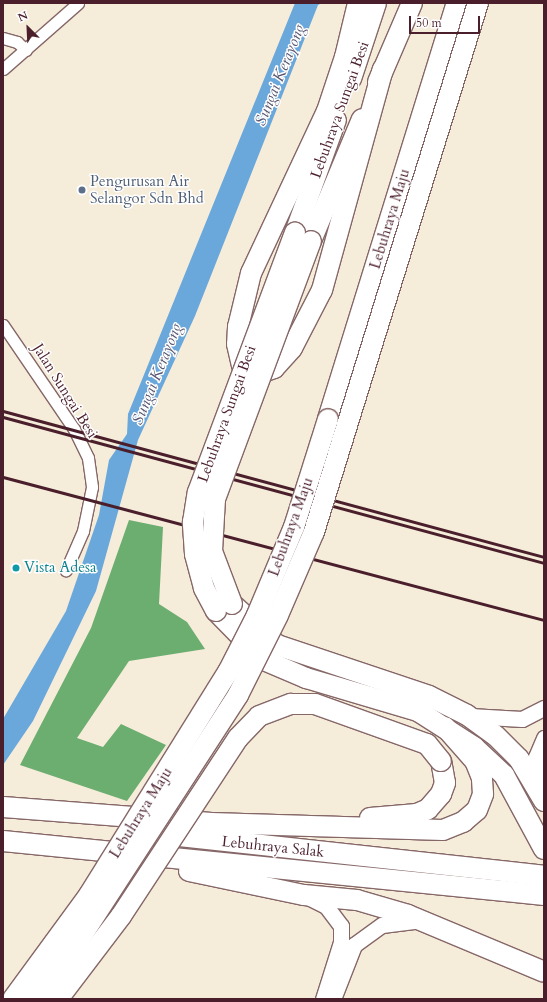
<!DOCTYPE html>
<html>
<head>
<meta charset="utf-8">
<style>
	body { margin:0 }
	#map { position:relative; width:547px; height:1002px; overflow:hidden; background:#f5ecda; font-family:Cardo,serif }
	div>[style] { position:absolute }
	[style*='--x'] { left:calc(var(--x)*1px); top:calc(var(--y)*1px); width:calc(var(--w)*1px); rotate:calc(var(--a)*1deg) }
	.forest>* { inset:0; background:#6cad70 }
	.water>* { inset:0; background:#6aa8dc }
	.roads { filter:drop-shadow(1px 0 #866768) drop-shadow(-1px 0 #866768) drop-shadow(0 1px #866768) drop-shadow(0 -1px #866768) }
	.street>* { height:11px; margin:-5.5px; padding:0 5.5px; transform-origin:5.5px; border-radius:5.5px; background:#fff }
	.secondary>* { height:15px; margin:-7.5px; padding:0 7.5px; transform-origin:7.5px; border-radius:7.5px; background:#fff }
	.highway>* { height:20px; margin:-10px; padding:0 10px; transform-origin:10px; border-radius:10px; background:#fff }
	.rail>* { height:3px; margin:-1.5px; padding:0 1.5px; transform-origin:1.5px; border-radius:1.5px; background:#4a1f2b }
	.bridges { filter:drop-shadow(1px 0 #866768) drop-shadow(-1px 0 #866768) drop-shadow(0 1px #866768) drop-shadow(0 -1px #866768) }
	.highway-bridge>* { height:20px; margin:-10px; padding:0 10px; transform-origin:10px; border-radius:10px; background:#fff }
	.dots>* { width:11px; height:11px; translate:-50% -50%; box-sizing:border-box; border:2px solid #fff; border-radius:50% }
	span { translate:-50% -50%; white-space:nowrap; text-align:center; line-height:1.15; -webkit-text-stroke:3px #fff; paint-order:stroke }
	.street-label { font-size:15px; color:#4a1f2b }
	.service-label { font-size:15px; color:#4e5e75 }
	.left { translate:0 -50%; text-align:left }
	.culture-label { font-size:15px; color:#0d838f }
	.water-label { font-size:16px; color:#575672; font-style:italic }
	.frame { position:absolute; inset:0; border:4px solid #4a1f2b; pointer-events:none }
	.north { position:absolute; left:8px; top:8px; width:40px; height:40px; -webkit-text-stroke:3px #fff; paint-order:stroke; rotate:336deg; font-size:11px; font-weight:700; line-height:16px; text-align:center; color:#4a1f2b }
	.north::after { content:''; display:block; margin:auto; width:14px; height:18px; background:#4a1f2b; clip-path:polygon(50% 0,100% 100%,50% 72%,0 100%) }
	.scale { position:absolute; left:409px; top:16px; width:71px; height:18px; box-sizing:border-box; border:2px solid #4a1f2b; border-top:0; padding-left:5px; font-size:12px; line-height:14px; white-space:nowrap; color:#4a1f2b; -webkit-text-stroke:3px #fff; paint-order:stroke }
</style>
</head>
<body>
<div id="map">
	<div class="forest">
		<i style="clip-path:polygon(129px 520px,163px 527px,159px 604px,187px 622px,205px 649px,129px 661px,77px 738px,103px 747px,121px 724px,166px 745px,127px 801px,20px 765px,91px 628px)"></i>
	</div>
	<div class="water">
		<i style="clip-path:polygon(295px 3px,322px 3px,318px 5px,195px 316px,138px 440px,96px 591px,33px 721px,3px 765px,3px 719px,66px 611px,99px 515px,109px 460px,127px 434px,128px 414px)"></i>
	</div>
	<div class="roads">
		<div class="street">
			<i style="--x:3;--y:38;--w:15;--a:16"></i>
			<i style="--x:17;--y:42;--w:12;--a:42"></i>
			<i style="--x:3;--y:69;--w:100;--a:-41.3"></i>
			<i style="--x:3;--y:325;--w:126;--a:55.7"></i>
			<i style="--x:74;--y:429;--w:32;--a:64"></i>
			<i style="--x:88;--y:458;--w:29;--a:82"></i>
			<i style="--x:92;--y:487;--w:45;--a:101.6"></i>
			<i style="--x:83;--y:531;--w:43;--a:113.6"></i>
		</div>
		<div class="secondary">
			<i style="--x:470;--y:716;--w:52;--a:3.3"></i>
			<i style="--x:522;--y:719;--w:25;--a:-27"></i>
			<i style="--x:535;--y:783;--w:26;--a:-88"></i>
			<i style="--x:536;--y:757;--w:21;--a:-67"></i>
			<i style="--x:310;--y:898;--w:18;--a:27"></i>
			<i style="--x:326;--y:906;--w:25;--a:53"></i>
			<i style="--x:341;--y:926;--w:16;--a:90"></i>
			<i style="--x:341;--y:942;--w:60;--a:107.5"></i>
			<i style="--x:333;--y:999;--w:58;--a:-68.7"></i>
			<i style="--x:354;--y:945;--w:34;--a:-36"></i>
			<i style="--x:382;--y:925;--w:34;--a:-7"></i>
		</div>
		<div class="highway">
			<i style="--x:358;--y:3;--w:56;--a:103.5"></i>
			<i style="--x:345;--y:57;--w:57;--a:108.4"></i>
			<i style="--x:327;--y:111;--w:179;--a:115.1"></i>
			<i style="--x:251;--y:273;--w:56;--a:103.5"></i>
			<i style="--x:238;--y:327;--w:17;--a:93"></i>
			<i style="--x:237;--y:344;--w:22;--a:77"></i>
			<i style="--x:242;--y:365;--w:17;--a:31"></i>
			<i style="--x:257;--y:374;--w:18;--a:-19"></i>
			<i style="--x:274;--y:368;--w:27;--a:-48"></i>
			<i style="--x:292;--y:348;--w:65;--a:-62.7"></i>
			<i style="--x:322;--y:290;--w:229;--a:-74.6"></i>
			<i style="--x:351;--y:79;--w:80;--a:-71.8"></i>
			<i style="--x:378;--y:82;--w:86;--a:-66.7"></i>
			<i style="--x:295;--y:233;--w:120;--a:-70.1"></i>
			<i style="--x:311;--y:241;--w:132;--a:-67.3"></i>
			<i style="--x:328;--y:419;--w:436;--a:-72.8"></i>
			<i style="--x:232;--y:604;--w:61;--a:42.3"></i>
			<i style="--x:277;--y:645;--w:160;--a:18.5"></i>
			<i style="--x:429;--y:696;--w:42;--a:26.6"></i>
			<i style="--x:467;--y:715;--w:34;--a:36"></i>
			<i style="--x:495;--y:735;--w:34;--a:45"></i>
			<i style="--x:519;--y:759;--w:49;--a:59.2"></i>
			<i style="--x:216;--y:611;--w:69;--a:45.6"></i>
			<i style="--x:264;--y:660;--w:46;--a:23.2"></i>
			<i style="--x:306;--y:678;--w:117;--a:16.4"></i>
			<i style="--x:418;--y:711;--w:67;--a:32.7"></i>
			<i style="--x:474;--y:747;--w:41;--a:43"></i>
			<i style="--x:504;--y:775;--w:84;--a:61.6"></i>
			<i style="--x:3;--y:807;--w:209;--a:4.4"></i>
			<i style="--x:211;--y:823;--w:232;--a:1.7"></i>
			<i style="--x:443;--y:830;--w:22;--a:-22"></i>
			<i style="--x:463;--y:822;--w:18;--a:-41"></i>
			<i style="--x:477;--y:810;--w:17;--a:-69"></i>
			<i style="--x:483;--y:794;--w:16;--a:-94"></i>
			<i style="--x:482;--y:778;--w:18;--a:-112"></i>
			<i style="--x:475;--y:761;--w:45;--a:-131.4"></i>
			<i style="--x:370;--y:818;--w:47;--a:-4.9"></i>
			<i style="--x:417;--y:814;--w:12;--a:-24"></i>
			<i style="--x:428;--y:809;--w:20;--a:-49"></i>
			<i style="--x:441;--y:794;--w:12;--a:-70"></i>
			<i style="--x:445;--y:783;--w:22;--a:-100"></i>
			<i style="--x:133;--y:831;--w:413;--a:6.2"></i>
			<i style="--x:3;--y:841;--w:544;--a:5.7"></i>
			<i style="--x:189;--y:871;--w:117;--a:11.8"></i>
			<i style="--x:304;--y:895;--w:53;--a:5.4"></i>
			<i style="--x:357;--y:900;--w:53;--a:16.4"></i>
			<i style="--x:408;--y:915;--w:147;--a:22.7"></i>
		</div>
	</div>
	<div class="rail">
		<i style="--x:3;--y:411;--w:560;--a:15.1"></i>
		<i style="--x:3;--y:417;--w:560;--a:15.1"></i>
		<i style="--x:3;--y:477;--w:560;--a:14.81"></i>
	</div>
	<div class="bridges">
		<div class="highway-bridge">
			<i style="--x:232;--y:604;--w:57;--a:-110.7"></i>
			<i style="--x:212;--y:551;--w:52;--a:-86.7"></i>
			<i style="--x:215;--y:499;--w:275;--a:-69.6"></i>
			<i style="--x:216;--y:611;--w:26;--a:-118"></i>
			<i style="--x:204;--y:588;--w:35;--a:-105"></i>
			<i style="--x:195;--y:554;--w:32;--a:-94"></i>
			<i style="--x:193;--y:522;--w:30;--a:-81"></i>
			<i style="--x:198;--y:492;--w:277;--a:-69.5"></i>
			<i style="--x:13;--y:999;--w:129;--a:-53.8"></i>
			<i style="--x:89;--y:895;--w:263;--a:-58.1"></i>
			<i style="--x:228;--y:672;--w:64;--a:-63"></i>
			<i style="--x:257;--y:615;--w:95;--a:-67.2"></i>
			<i style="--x:294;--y:527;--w:113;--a:-72.5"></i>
			<i style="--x:36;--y:999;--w:69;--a:-53.8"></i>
			<i style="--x:77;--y:943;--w:296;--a:-57"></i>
			<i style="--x:238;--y:695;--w:89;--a:-63.4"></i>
			<i style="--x:278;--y:615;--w:90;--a:-66.6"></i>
			<i style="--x:314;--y:532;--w:554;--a:-72.78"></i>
			<i style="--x:58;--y:999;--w:104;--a:-52.8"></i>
			<i style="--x:121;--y:916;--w:213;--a:-56.7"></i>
			<i style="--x:238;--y:738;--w:30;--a:-46"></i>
			<i style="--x:259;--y:716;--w:34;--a:-21"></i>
			<i style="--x:291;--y:704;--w:24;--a:0"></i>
			<i style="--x:315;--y:704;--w:119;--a:19.7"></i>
			<i style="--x:427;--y:744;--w:22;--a:51"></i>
		</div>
	</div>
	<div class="dots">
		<i style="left:82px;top:190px;background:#5c6f8a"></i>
		<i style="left:16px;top:568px;background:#0f9aa8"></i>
	</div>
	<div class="street-label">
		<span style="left:340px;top:110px;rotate:-70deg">Lebuhraya Sungai Besi</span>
		<span style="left:390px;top:219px;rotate:-73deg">Lebuhraya Maju</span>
		<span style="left:65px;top:391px;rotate:58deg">Jalan Sungai Besi</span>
		<span style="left:227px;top:414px;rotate:-70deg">Lebuhraya Sungai Besi</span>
		<span style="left:291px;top:527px;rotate:-70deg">Lebuhraya Maju</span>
		<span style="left:141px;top:813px;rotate:-58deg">Lebuhraya Maju</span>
		<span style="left:273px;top:847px;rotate:6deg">Lebuhraya Salak</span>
	</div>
	<div class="service-label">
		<span class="left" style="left:90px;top:190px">Pengurusan Air<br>Selangor Sdn Bhd</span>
	</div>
	<div class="culture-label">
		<span class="left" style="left:24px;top:568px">Vista Adesa</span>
	</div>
	<div class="water-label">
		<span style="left:280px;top:75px;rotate:-68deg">Sungai Kerayong</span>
		<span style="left:157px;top:374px;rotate:-68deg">Sungai Kerayong</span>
	</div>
	<div class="frame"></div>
	<div class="north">N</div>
	<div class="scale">50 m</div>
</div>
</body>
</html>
